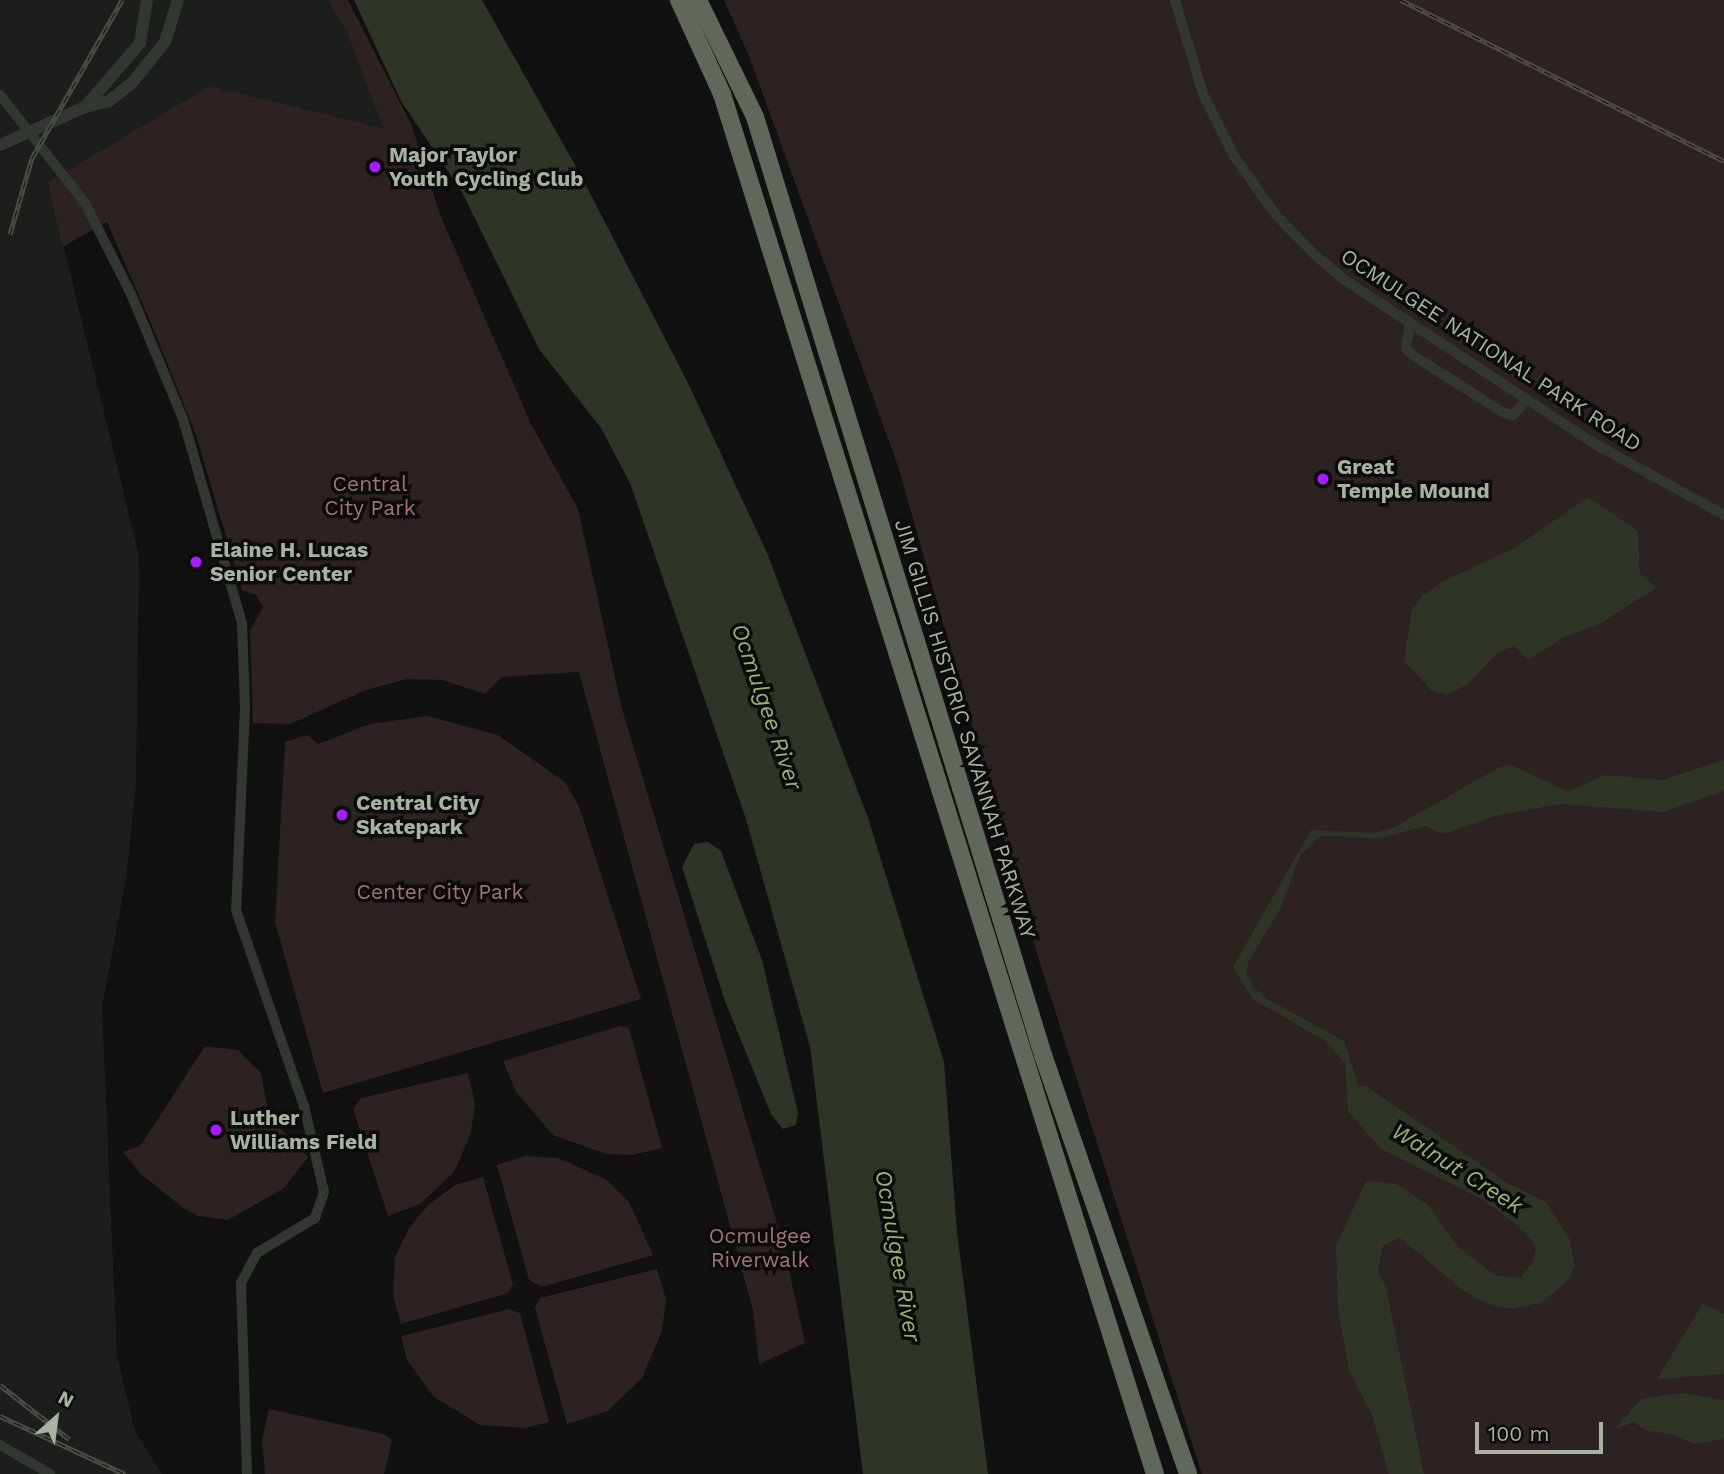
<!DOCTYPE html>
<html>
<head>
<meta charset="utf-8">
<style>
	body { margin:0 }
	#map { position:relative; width:1724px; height:1474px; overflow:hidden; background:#101110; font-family:"Work Sans",sans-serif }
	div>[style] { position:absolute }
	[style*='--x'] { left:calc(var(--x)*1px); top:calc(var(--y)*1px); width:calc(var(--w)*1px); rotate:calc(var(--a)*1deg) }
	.built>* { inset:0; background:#1c1e1c }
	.green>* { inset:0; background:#2c2221 }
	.water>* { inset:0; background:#2f3526 }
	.minor>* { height:10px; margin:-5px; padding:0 5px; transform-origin:5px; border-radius:5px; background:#323731 }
	.tertiary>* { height:12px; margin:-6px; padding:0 6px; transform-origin:6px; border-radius:6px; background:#323731 }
	.motorway>* { height:18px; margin:-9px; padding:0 9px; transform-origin:9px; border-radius:9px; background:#60685c }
	.rail>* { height:5px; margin-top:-2.5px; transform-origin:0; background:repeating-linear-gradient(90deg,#0b0c0b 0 8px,#484e45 0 16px); box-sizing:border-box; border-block:2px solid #484e45 }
	.dots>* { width:19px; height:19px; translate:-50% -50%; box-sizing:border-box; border:4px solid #0b0c0b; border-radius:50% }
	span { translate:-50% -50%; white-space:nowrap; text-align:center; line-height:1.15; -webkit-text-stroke:7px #0b0c0b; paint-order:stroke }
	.poi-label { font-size:21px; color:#a7b3a0; font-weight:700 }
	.left { translate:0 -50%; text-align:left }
	.street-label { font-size:21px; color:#a7b3a0 }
	.park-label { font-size:21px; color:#a07675 }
	.water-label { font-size:23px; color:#97b274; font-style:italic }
	.north { position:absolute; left:21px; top:1383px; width:70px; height:70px; -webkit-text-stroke:5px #0b0c0b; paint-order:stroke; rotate:28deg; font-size:19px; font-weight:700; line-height:28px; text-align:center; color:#a7b3a0 }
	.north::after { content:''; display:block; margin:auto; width:24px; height:32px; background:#a7b3a0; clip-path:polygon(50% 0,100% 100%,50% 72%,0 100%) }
	.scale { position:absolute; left:1475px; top:1422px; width:128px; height:32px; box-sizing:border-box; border:4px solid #a7b3a0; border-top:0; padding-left:9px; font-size:21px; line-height:24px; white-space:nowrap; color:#a7b3a0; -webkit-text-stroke:5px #0b0c0b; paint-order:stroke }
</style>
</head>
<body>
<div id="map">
	<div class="built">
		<i style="clip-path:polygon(0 0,328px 0,347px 33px,384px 128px,209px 86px,48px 182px,139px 556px,136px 781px,127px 873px,102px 1007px,117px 1356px,135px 1431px,162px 1474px,0 1474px)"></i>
	</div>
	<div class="green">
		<i style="clip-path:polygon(328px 0,348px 0,411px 124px,441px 217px,531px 424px,578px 509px,622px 709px,783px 1243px,805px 1343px,759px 1364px,753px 1310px,579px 672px,502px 677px,485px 694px,442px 680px,407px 679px,366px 690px,290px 724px,253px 723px,250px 631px,263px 607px,256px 595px,242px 590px,196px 435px,153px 328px,107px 222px,62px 247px,48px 182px,209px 86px,383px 128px,347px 33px)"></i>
		<i style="clip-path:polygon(724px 0,1724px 0,1724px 1474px,1202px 1474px,1038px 957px,898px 466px,749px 56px)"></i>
		<i style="clip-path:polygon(427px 716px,498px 735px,566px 783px,580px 809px,641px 999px,323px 1093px,275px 922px,285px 742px,307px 735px,318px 744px,370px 724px)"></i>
		<i style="clip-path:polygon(620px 1026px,629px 1028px,662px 1148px,632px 1155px,606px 1154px,553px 1135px,516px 1092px,503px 1061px)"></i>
		<i style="clip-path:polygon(205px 1046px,238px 1050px,261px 1073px,269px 1116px,308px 1157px,284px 1188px,228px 1220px,198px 1216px,182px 1207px,140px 1173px,123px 1152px,141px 1145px)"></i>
		<i style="clip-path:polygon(468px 1073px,475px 1104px,471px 1133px,454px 1172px,420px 1204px,388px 1216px,353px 1109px,361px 1098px)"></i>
		<i style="clip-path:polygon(525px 1156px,558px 1158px,607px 1180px,629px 1202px,653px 1255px,542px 1287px,529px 1280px,497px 1165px)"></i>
		<i style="clip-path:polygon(483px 1177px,513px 1284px,508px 1293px,401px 1324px,393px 1295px,395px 1257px,409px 1228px,428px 1205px,455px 1185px)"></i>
		<i style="clip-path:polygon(657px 1269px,666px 1299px,662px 1331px,642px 1378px,608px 1411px,567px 1424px,535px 1308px,540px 1298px)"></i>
		<i style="clip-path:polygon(509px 1309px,520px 1313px,549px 1422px,525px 1428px,480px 1425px,434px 1397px,407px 1360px,401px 1336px)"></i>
		<i style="clip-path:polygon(269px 1409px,384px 1434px,392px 1440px,384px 1474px,265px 1474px,262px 1440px)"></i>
	</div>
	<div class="water">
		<i style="clip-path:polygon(354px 0,482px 0,579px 172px,688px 383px,767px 553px,868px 818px,944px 1062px,957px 1232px,988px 1474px,863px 1474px,810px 1047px,746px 819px,630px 483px,601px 428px,539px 349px,462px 192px,401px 101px)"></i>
		<i style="clip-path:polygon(1588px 497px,1638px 531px,1640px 574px,1657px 587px,1600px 624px,1564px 637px,1528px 660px,1515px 646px,1499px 651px,1468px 684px,1447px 695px,1431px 690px,1404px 661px,1412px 609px,1421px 597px,1438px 584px,1516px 547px)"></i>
		<i style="clip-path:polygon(1724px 760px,1724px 791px,1663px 812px,1561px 804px,1498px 815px,1443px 834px,1426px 826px,1380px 838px,1321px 836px,1300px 856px,1280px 909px,1248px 962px,1247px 974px,1253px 987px,1267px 999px,1344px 1041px,1359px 1087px,1366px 1086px,1506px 1182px,1546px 1202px,1570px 1240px,1575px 1267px,1565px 1283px,1541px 1303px,1509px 1309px,1485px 1303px,1463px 1290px,1399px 1237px,1383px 1246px,1378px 1271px,1386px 1288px,1424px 1474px,1389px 1474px,1372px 1415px,1349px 1370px,1338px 1310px,1336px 1246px,1366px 1181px,1397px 1184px,1428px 1205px,1459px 1248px,1496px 1276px,1520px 1278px,1533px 1262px,1536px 1245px,1515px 1223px,1480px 1198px,1381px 1149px,1348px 1111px,1345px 1063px,1324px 1040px,1253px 999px,1233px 967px,1311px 830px,1375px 833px,1393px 828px,1498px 768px,1512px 765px,1568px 792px,1604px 775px,1662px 780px)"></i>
		<i style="clip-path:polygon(708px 842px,721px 851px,762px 960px,798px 1113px,796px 1125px,783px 1129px,771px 1114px,725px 1001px,682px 867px,694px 844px)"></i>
		<i style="clip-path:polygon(1703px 1303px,1724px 1314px,1724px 1374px,1657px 1379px)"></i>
		<i style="clip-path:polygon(1682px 1393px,1724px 1400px,1724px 1439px,1694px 1444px,1672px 1434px,1647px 1431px,1634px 1422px,1615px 1429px,1641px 1399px)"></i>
	</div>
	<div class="minor">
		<i style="--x:1175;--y:0;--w:98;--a:73.4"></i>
		<i style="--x:1203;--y:94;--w:69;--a:63.4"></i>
		<i style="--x:1234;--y:156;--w:71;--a:54.7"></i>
		<i style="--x:1275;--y:214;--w:57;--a:45.7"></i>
		<i style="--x:1315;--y:255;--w:39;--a:40"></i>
		<i style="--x:1345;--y:280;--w:299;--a:33.3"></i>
		<i style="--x:1595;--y:444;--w:147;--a:28.8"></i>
		<i style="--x:0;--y:95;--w:137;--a:51.8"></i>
		<i style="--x:85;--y:203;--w:102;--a:63.2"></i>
		<i style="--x:131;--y:294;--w:135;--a:67.4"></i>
		<i style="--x:183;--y:419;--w:213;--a:73.9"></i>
		<i style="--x:242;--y:624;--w:83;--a:87.9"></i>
		<i style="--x:245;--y:707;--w:203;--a:92.5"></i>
		<i style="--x:236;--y:910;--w:207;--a:70.9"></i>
		<i style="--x:304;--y:1106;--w:88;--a:76.9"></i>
		<i style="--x:324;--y:1192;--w:28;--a:109"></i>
		<i style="--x:315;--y:1218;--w:68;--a:148.9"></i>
		<i style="--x:257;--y:1253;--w:34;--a:118"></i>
		<i style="--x:241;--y:1283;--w:191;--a:88.2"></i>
		<i style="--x:1410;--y:323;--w:26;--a:99"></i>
		<i style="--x:1406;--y:349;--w:11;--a:41"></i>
		<i style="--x:1414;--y:356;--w:107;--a:32.3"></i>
		<i style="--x:1504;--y:413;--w:9;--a:13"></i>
		<i style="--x:1513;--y:415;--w:21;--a:-49"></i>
		<i style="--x:0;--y:1445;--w:58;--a:30.1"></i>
	</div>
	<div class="tertiary">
		<i style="--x:85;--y:107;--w:84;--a:-49.3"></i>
		<i style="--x:140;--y:43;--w:44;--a:-80.8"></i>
		<i style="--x:0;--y:145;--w:93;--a:-24.1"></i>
		<i style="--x:85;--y:107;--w:25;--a:-14"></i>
		<i style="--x:109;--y:101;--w:29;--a:-38"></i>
		<i style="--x:132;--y:83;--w:53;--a:-51.2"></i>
		<i style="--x:165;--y:42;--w:44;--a:-72.8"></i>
	</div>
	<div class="motorway">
		<i style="--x:679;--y:0;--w:103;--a:65.4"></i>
		<i style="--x:722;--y:94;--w:1446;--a:72.58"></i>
		<i style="--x:698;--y:0;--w:130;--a:64"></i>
		<i style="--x:755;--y:117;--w:981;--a:72.93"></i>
		<i style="--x:1043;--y:1055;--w:443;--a:70.9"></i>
	</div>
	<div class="rail">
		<i style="--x:1401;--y:0;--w:361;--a:26.5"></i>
		<i style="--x:10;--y:234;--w:79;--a:-73.9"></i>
		<i style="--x:32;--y:158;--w:182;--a:-60.3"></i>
		<i style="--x:0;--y:1385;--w:88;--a:38"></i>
		<i style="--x:0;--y:1416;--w:138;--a:24.9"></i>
	</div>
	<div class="dots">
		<i style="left:375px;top:167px;background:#a71cfd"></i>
		<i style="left:1323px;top:479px;background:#a71cfd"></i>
		<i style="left:196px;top:562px;background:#a71cfd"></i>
		<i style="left:342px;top:815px;background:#a71cfd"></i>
		<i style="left:216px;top:1130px;background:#a71cfd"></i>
	</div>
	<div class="poi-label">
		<span class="left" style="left:389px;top:167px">Major Taylor<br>Youth Cycling Club</span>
		<span class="left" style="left:1337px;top:479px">Great<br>Temple Mound</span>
		<span class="left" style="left:210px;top:562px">Elaine H. Lucas<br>Senior Center</span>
		<span class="left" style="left:356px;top:815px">Central City<br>Skatepark</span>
		<span class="left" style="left:230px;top:1130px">Luther<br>Williams Field</span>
	</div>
	<div class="street-label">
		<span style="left:1491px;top:350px;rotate:33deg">OCMULGEE NATIONAL PARK ROAD</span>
		<span style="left:965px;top:729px;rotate:73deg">JIM GILLIS HISTORIC SAVANNAH PARKWAY</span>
	</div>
	<div class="park-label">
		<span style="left:370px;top:496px">Central<br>City Park</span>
		<span style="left:440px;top:892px">Center City Park</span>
		<span style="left:760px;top:1248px">Ocmulgee<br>Riverwalk</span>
	</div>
	<div class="water-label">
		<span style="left:766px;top:707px;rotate:71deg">Ocmulgee River</span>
		<span style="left:1457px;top:1169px;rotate:32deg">Walnut Creek</span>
		<span style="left:897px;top:1256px;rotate:80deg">Ocmulgee River</span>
	</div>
	<div class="north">N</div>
	<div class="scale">100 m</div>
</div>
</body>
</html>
